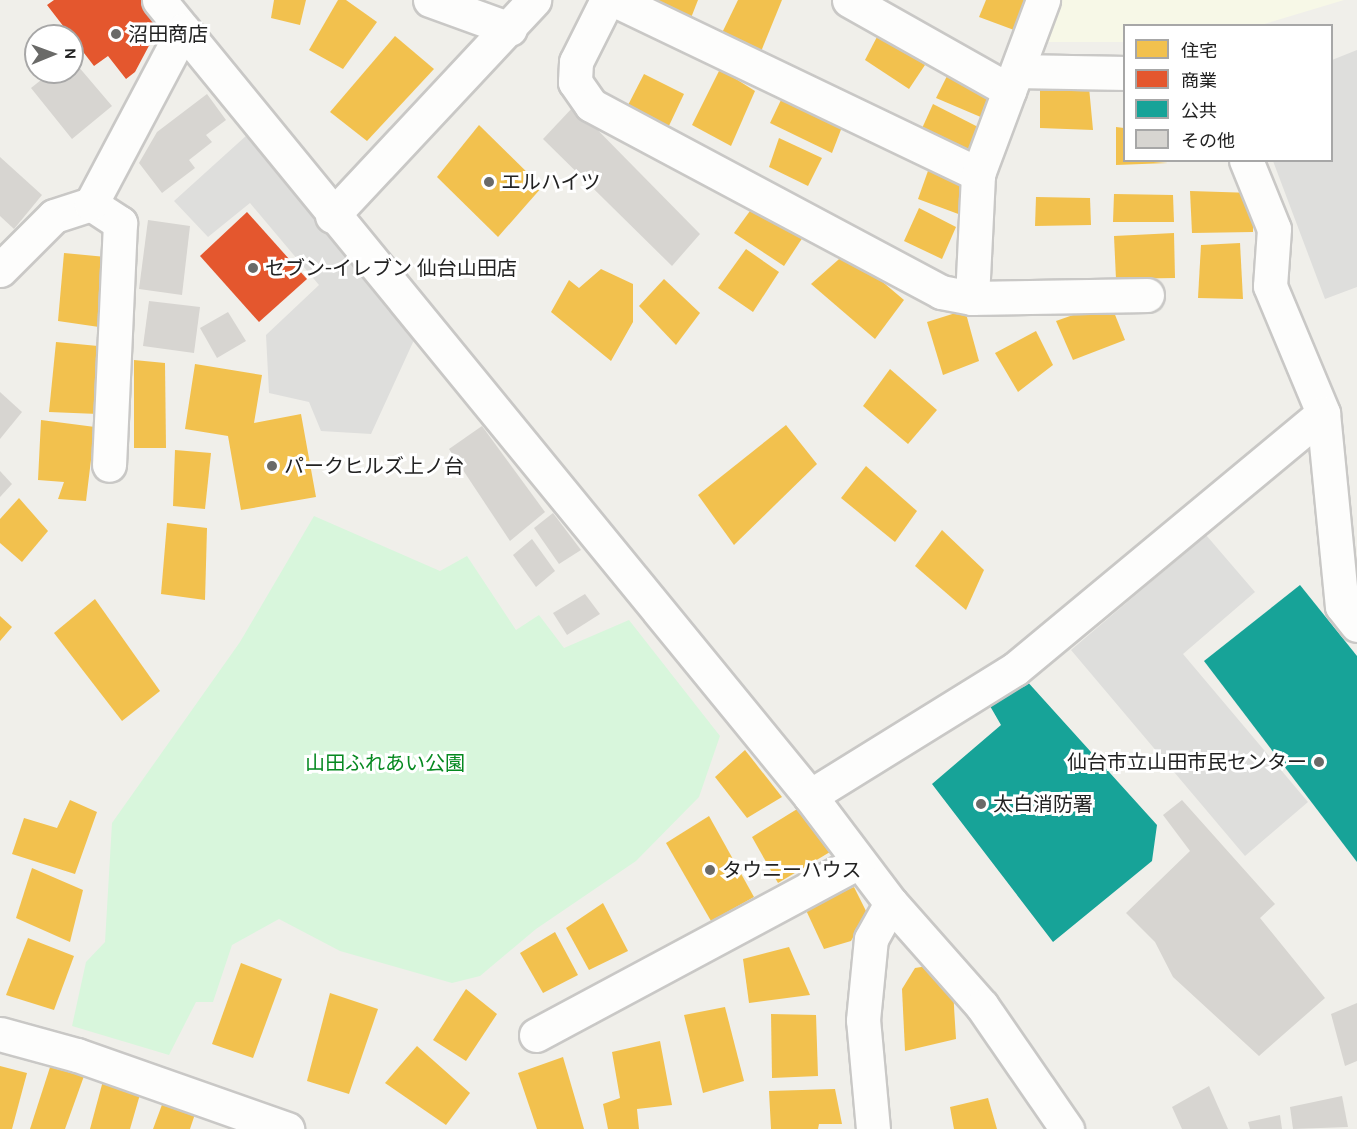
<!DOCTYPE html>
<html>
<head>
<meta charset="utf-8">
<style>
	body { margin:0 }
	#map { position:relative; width:1357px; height:1129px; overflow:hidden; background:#f0efea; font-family:Karla,"Noto Sans JP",sans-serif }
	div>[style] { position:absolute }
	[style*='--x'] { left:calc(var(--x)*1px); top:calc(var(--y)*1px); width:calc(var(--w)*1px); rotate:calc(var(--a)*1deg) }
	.education>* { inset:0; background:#f7f8e7 }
	.religious>* { inset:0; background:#dededc }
	.park>* { inset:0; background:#d8f6dc }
	.homes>* { inset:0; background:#f2c14e }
	.shops>* { inset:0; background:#e4572e }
	.public>* { inset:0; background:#17a398 }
	.building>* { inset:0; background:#d7d5d1 }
	.roads { filter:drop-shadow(2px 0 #c9c8c6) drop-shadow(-2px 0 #c9c8c6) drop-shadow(0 2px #c9c8c6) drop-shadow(0 -2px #c9c8c6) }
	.minor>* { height:33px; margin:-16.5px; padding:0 16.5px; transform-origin:16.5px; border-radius:16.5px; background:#fdfdfc }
	.dots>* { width:16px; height:16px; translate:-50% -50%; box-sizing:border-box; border:3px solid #fff; border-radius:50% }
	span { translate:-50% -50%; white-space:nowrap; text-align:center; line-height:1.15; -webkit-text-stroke:6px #fff; paint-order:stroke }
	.poi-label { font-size:20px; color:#222 }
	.left { translate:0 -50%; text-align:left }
	.right { translate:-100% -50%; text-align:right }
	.park-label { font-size:20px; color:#068920 }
	.legend { position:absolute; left:1123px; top:24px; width:210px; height:138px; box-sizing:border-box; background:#fff; border:2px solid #a7a7a7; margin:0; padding:8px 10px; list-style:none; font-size:18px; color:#222 }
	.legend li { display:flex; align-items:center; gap:12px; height:30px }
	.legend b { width:30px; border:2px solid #a7a7a7 }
	.north { position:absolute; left:24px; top:24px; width:60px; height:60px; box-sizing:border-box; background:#fff; border:2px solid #a7a7a7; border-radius:50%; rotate:89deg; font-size:16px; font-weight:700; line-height:24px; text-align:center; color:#222 }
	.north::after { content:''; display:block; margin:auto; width:21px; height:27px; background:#6a6a68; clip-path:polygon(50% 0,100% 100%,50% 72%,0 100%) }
</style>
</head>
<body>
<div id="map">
	<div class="education">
		<i style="clip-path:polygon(1052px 0,1344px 0,1261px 25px,1124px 26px,1124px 42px,1036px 42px)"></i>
	</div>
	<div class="religious">
		<i style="clip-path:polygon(1357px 50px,1357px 287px,1325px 299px,1273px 161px,1332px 160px,1332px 60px)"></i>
		<i style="clip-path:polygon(247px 135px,414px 340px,371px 434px,321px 431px,309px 402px,269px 393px,266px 335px,319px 285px,250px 203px,208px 237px,174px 201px)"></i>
		<i style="clip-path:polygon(1206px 535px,1255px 592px,1183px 654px,1308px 802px,1245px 856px,1071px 650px)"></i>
	</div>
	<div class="park">
		<i style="clip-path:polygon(314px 516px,440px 571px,467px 556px,516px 630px,539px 615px,564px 648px,629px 620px,720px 736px,699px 797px,636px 861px,536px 929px,480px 976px,452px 983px,340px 951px,279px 919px,232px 945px,213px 1002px,196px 1002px,169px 1055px,72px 1026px,86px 962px,105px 942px,112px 823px,240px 642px)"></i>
	</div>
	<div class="homes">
		<i style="clip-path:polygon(274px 0,306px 0,300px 25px,271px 18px)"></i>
		<i style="clip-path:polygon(338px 0,346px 0,377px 22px,343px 69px,309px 50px)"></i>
		<i style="clip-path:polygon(644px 0,698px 0,689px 23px)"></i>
		<i style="clip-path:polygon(738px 0,782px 0,760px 54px,720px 37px)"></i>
		<i style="clip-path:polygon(986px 0,1026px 0,1014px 30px,979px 17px)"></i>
		<i style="clip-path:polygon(879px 33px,925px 65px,909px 89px,865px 60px)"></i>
		<i style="clip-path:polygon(395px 36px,434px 69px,367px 141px,330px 112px)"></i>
		<i style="clip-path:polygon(953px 64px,996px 87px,983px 118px,936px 98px)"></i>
		<i style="clip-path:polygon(720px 69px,755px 91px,731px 146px,692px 125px)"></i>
		<i style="clip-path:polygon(644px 74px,684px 94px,667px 130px,626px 109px)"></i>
		<i style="clip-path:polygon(1040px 86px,1089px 87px,1093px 130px,1040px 128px)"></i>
		<i style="clip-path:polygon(781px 100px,842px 127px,832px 153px,770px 123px)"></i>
		<i style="clip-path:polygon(933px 104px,980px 128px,967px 156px,919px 135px)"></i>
		<i style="clip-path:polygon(479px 125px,542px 187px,498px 237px,437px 177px)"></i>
		<i style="clip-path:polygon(1116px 127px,1124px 128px,1124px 160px,1168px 163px,1116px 165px)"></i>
		<i style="clip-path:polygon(779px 138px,822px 158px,808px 186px,769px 167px)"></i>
		<i style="clip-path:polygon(929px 168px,965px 183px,961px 215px,918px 199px)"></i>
		<i style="clip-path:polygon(1190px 191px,1253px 193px,1253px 232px,1192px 233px)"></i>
		<i style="clip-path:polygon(1114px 194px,1173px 195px,1174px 222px,1113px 222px)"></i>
		<i style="clip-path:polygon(1036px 197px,1090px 198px,1091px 225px,1035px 226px)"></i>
		<i style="clip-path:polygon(755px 204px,805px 234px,784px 266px,734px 233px)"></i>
		<i style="clip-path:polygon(919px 208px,956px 227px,942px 259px,904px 241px)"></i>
		<i style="clip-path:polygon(1174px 233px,1175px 278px,1116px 279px,1114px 236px)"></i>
		<i style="clip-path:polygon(1240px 243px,1243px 299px,1198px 298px,1201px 245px)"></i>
		<i style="clip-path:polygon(746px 249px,779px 272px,753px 312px,718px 288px)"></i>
		<i style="clip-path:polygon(847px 252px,904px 300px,875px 339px,811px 284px)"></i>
		<i style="clip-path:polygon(64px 253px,106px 257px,99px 327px,58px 321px)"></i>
		<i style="clip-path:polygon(601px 269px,633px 284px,633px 322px,611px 361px,551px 312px,569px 280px,579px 288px)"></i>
		<i style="clip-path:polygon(664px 279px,700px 313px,676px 345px,639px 306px)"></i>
		<i style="clip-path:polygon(1110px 302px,1125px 340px,1073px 360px,1056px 321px)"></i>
		<i style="clip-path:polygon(965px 310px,979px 361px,943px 375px,927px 322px)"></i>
		<i style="clip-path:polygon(1036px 331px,1053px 365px,1018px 392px,995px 353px)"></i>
		<i style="clip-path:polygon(56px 342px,98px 346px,98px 414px,49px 412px)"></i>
		<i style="clip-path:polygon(134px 360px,165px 363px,166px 448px,134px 448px)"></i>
		<i style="clip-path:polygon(195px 364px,262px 375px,254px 423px,301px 414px,316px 497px,241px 510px,228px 436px,185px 429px)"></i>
		<i style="clip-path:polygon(890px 369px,937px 410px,908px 444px,863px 406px)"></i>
		<i style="clip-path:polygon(41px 420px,95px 427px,86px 501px,58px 499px,64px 482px,38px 480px)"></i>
		<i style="clip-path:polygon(786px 425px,817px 464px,734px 545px,698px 495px)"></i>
		<i style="clip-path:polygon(175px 450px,211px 453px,205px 509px,173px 506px)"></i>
		<i style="clip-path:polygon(866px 466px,917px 511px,895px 542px,841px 498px)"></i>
		<i style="clip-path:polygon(19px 498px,48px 531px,22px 562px,0 543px,0 519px)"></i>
		<i style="clip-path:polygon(167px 523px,207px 528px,205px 600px,161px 594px)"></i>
		<i style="clip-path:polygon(942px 530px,984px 570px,966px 610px,915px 566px)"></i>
		<i style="clip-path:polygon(95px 599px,160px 691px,122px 721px,54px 633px)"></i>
		<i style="clip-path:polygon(0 616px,12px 627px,0 641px)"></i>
		<i style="clip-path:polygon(745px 750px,782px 797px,747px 818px,715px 777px)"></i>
		<i style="clip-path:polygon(70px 800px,97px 812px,75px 874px,12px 854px,24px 818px,57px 828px)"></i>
		<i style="clip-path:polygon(802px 806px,830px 852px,778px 883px,752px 837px)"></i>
		<i style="clip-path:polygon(709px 816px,754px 897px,711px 921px,666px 843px)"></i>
		<i style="clip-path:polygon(32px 868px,83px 890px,70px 942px,16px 918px)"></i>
		<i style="clip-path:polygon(854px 887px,867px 913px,851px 941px,824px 949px,805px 908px)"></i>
		<i style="clip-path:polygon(603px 903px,628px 951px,589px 970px,566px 928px)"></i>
		<i style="clip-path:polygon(555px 932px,578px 975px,543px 993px,520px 953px)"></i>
		<i style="clip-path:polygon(28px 938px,74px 956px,54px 1010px,6px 995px)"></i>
		<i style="clip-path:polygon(789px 947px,810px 995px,749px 1003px,743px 959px)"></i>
		<i style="clip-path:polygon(241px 963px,282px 979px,253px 1058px,212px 1044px)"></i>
		<i style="clip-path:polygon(933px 965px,953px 990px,956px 1039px,905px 1051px,902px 989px,915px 968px)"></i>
		<i style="clip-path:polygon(466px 989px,497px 1014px,466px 1061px,433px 1040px)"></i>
		<i style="clip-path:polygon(330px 993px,378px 1009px,349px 1094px,307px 1081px)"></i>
		<i style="clip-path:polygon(725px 1007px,744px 1081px,703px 1093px,684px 1015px)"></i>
		<i style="clip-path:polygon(771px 1014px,816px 1015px,818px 1076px,772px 1078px)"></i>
		<i style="clip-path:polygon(660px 1041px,672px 1105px,637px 1109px,639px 1129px,608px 1129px,603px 1104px,620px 1098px,612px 1052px)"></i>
		<i style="clip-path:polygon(417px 1046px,470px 1093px,446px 1125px,385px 1083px)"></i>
		<i style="clip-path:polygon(563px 1057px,584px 1129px,537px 1129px,518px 1073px)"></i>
		<i style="clip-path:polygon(52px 1061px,84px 1076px,65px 1129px,30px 1129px)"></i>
		<i style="clip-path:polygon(0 1066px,27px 1073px,12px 1129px,0 1129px)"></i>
		<i style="clip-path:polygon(104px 1077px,141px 1091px,130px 1129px,90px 1129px)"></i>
		<i style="clip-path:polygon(835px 1089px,842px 1124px,819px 1124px,818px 1129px,771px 1129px,769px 1091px)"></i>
		<i style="clip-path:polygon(988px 1098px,997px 1129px,954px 1129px,950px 1107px)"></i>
		<i style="clip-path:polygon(163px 1102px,195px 1114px,190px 1129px,153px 1129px)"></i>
	</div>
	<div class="shops">
		<i style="clip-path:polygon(54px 0,141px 0,160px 25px,135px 72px,126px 79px,108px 56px,94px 66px,47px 5px)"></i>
		<i style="clip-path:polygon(247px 212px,307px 279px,259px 322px,200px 256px)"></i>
	</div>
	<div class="public">
		<i style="clip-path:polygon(1300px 585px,1357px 656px,1357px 862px,1204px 661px)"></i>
		<i style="clip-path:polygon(1025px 679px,1157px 825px,1152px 861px,1053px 942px,932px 784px,1001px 725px,990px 706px)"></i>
	</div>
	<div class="building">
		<i style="clip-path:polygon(72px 59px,112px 106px,72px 139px,31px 88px,51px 72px,72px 72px)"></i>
		<i style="clip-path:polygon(207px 94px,226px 120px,206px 135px,212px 142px,189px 160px,195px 168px,162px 193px,139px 163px,157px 132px)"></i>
		<i style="clip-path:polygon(574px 106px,700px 234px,672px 266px,543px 139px)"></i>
		<i style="clip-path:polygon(0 157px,42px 195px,14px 229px,0 216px)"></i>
		<i style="clip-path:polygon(148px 220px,190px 226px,182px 295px,139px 289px)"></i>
		<i style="clip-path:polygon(149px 301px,200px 307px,194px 353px,143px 346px)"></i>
		<i style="clip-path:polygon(228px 312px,246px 341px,217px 358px,200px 328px)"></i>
		<i style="clip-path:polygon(0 392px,22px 412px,0 439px)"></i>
		<i style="clip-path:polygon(482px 426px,545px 512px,510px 541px,449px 449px)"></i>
		<i style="clip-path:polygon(0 471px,12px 484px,0 497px)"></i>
		<i style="clip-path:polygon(553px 513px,581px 550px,559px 564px,534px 528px)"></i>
		<i style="clip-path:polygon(532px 539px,555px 571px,536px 587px,513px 555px)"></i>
		<i style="clip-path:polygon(585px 594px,600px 614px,567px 635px,553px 613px)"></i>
		<i style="clip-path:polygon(1182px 800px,1275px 904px,1260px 918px,1325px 998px,1259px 1056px,1173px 977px,1155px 942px,1126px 913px,1190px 851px,1163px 815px)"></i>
		<i style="clip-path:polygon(1357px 1003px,1357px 1061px,1345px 1066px,1331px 1014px)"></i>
		<i style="clip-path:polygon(1209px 1086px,1228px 1129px,1182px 1129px,1172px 1107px)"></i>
		<i style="clip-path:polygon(1342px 1096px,1348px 1127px,1293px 1129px,1290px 1107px)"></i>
		<i style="clip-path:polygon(1280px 1115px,1282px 1129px,1250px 1129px,1248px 1122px)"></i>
	</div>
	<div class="roads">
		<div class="minor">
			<i style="--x:159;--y:0;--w:1028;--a:50.72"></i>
			<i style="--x:810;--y:796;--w:134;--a:52.9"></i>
			<i style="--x:891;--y:903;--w:137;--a:48.5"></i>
			<i style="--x:982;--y:1006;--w:150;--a:55.4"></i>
			<i style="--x:430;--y:0;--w:85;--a:19.9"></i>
			<i style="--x:607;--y:0;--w:69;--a:116.6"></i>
			<i style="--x:576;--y:62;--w:20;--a:93"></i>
			<i style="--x:575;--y:82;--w:28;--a:55"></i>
			<i style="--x:591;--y:105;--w:397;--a:28.1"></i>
			<i style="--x:941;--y:292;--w:32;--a:11"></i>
			<i style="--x:972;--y:298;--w:175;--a:-1"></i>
			<i style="--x:615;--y:0;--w:403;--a:25.6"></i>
			<i style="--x:849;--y:0;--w:184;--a:29.4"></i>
			<i style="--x:1018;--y:71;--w:106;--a:1.1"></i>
			<i style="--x:1246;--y:160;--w:74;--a:67.9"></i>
			<i style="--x:1274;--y:229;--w:57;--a:94"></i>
			<i style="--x:1270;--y:286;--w:138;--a:67.3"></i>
			<i style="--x:1323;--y:413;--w:194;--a:84.4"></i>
			<i style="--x:1342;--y:606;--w:24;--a:52"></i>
			<i style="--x:91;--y:204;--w:35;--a:33"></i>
			<i style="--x:120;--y:223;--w:242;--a:92.6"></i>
			<i style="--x:332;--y:216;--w:296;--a:-46.9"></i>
			<i style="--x:0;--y:270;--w:76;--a:-45"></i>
			<i style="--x:54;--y:216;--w:39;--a:-18"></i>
			<i style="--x:91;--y:204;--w:197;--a:-62.1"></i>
			<i style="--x:972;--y:298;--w:124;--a:-87.2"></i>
			<i style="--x:978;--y:174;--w:186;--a:-69.5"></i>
			<i style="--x:810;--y:796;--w:241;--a:-31.8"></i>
			<i style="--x:1015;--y:669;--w:400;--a:-39.7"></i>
			<i style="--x:0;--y:1034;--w:80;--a:15.3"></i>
			<i style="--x:77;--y:1055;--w:223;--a:19.4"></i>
			<i style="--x:536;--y:1035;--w:366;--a:-28.2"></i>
			<i style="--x:873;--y:1129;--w:109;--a:-95.2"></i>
			<i style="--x:863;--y:1020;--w:81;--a:-84.4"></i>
			<i style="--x:871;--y:939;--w:41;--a:-60.9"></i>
		</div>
	</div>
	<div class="dots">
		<i style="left:116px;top:34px;background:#6a6a68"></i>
		<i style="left:489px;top:182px;background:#6a6a68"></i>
		<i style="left:253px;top:268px;background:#6a6a68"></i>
		<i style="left:272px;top:466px;background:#6a6a68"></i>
		<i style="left:1319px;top:762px;background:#6a6a68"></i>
		<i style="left:981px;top:804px;background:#6a6a68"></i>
		<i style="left:710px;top:870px;background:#6a6a68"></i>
	</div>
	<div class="poi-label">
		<span class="left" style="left:128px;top:34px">沼田商店</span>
		<span class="left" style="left:501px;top:182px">エルハイツ</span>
		<span class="left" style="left:265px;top:268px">セブン-イレブン 仙台山田店</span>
		<span class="left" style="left:284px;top:466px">パークヒルズ上ノ台</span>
		<span class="right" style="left:1307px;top:762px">仙台市立山田市民センター</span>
		<span class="left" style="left:993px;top:804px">太白消防署</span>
		<span class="left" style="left:722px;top:870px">タウニーハウス</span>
	</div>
	<div class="park-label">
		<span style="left:385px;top:763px">山田ふれあい公園</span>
	</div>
	<ul class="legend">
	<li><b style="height:16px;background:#f2c14e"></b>住宅</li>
	<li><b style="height:16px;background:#e4572e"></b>商業</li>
	<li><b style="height:16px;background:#17a398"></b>公共</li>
	<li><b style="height:16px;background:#d7d5d1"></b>その他</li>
	</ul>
	<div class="north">N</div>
</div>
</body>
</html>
